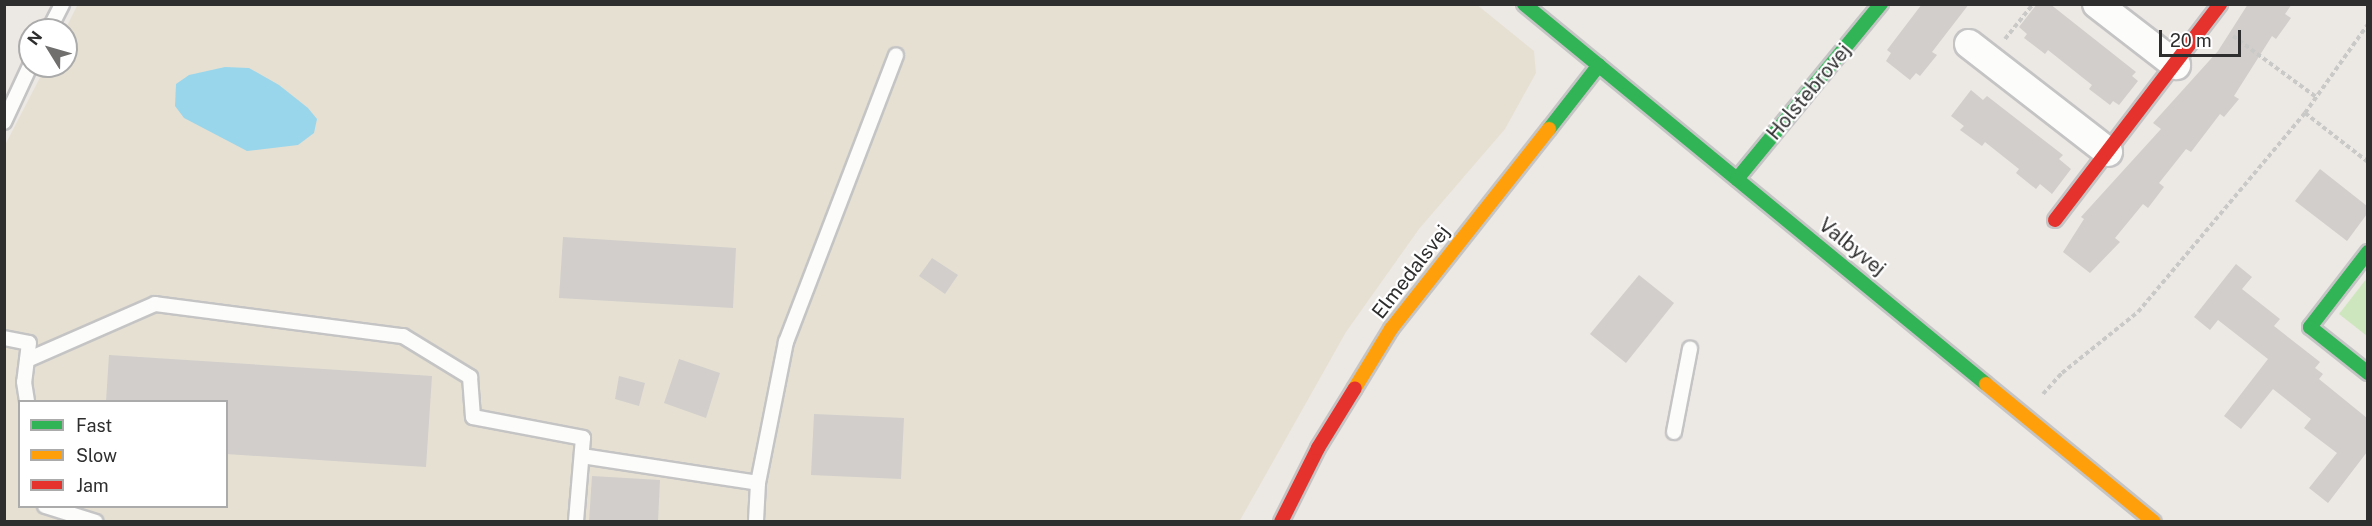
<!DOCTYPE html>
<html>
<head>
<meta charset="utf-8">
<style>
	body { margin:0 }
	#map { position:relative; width:2372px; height:526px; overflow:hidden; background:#ece8e4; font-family:"Public Sans",sans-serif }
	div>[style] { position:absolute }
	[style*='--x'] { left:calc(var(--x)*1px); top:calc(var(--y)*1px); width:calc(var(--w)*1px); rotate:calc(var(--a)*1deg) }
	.education>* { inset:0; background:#e6e0d3 }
	.green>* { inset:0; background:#cee6be }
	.water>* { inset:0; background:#99d6ec }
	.building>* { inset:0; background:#d1cecb }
	.path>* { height:4px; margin-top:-2px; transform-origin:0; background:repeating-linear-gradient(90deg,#c9c9c8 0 4.5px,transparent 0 7.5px) }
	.roads { filter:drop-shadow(2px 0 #c5c4c5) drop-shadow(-2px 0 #c5c4c5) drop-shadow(0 2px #c5c4c5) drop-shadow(0 -2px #c5c4c5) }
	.lane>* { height:14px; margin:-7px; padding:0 7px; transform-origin:7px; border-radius:7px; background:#fcfcfb }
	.street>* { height:28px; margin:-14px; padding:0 14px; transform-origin:14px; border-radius:14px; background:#fcfcfb }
	.fast>* { height:14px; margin:-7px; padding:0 7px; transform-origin:7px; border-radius:7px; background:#30b455 }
	.slow>* { height:14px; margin:-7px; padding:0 7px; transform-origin:7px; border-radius:7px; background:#ff9f0a }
	.jam>* { height:14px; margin:-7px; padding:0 7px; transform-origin:7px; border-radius:7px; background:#e5322d }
	span { translate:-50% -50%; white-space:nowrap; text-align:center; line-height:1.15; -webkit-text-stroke:4.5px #fff; paint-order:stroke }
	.street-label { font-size:20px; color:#2e2e2e }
	.frame { position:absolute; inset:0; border:6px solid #2e2e2e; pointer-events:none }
	.legend { position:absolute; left:18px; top:400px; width:210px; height:108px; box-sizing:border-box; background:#fff; border:2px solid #ababab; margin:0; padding:8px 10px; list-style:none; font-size:18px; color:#2e2e2e }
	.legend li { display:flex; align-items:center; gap:12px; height:30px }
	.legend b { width:30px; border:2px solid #ababab }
	.north { position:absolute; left:18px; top:18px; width:60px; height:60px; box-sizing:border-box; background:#fff; border:2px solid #ababab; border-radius:50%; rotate:307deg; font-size:16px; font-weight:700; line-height:24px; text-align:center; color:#2e2e2e }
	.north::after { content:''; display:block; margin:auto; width:21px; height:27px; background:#706f6e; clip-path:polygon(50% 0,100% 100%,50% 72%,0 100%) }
	.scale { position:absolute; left:2159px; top:30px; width:82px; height:27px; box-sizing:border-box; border:3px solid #2e2e2e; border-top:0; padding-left:8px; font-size:18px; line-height:21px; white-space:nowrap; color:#2e2e2e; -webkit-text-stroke:4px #fff; paint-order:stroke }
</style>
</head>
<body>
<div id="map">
	<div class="education">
		<i style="clip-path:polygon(evenodd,78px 4px,1476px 4px,1534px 51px,1536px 73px,1505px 129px,1419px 229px,1346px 332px,1239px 522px,5px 521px,4px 147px,46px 66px,66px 66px,65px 30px,78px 4px,20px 402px,226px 402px,226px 506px,20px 506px,20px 402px)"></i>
	</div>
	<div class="green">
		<i style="clip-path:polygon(2367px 278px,2367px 336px,2339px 314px)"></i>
	</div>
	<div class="water">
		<i style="clip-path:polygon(225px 67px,249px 68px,279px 85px,308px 108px,317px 119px,314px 133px,298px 145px,247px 151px,184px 118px,175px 106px,176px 84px,189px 75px)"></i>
	</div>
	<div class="building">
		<i style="clip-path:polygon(1922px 4px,1969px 4px,1932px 52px,1937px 55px,1920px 76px,1916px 73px,1910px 80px,1886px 61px,1891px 53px,1887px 50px)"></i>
		<i style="clip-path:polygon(2037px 4px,2050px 4px,2136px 72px,2132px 76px,2138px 81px,2119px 105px,2113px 101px,2110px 105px,2089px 89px,2092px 85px,2048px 50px,2045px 54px,2024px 38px,2027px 34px,2019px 27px)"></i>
		<i style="clip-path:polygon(2248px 4px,2292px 4px,2285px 14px,2291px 18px,2276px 39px,2272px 36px,2234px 96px,2239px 99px,2224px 117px,2220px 114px,2191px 152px,2186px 149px,2159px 183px,2164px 187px,2148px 208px,2143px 204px,2115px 238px,2120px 242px,2090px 273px,2063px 252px,2084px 219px,2081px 217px,2161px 129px,2153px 123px,2218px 51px)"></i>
		<i style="clip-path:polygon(1971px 90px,1983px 100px,1987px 96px,2063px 155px,2059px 159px,2071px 169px,2052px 194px,2040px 184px,2036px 189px,2016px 173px,2019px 169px,1985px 142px,1982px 146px,1960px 130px,1964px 126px,1951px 116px)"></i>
		<i style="clip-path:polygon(2320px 169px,2367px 206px,2367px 214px,2347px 241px,2295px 201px)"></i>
		<i style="clip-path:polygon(563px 237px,736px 248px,733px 308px,559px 298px)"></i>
		<i style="clip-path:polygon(932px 258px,958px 275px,945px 294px,919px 276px)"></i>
		<i style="clip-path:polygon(2236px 264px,2252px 277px,2242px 289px,2280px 319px,2274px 326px,2320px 362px,2315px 368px,2323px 374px,2319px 379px,2367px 418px,2367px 452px,2328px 503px,2309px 488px,2337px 453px,2304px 428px,2311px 419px,2273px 389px,2241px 429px,2224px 416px,2268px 359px,2218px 320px,2210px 330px,2194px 317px)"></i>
		<i style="clip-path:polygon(1639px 275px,1674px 303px,1626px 363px,1590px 334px)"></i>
		<i style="clip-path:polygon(109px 355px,432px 376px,426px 467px,226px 454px,226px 402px,106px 402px)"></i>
		<i style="clip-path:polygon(679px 359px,720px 373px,706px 418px,664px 403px)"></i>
		<i style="clip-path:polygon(619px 376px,645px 383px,639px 406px,615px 399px)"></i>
		<i style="clip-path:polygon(814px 414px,904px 418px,901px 479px,811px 475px)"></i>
		<i style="clip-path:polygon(592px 476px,660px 480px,658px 522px,589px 522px)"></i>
	</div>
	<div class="path">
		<i style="--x:2233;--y:36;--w:103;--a:36.3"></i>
		<i style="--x:2005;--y:39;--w:45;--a:-51.3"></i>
		<i style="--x:2305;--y:113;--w:80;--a:37.9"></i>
		<i style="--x:2043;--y:394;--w:28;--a:-48"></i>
		<i style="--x:2062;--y:373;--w:97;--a:-38.8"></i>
		<i style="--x:2138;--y:312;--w:260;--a:-50"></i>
		<i style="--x:2305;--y:113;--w:109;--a:-54.7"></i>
	</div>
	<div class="roads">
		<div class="lane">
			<i style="--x:49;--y:30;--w:29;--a:-63"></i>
			<i style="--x:4;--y:122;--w:62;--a:-65.1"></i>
			<i style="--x:4;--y:338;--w:25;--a:11"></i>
			<i style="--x:29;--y:343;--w:39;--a:97"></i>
			<i style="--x:24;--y:382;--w:20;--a:81"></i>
			<i style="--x:27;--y:360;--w:140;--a:-23.6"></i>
			<i style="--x:155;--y:304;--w:250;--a:7.4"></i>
			<i style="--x:403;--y:336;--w:79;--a:31.5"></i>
			<i style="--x:470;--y:377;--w:40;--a:85.7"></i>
			<i style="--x:473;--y:417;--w:112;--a:10.8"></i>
			<i style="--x:583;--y:438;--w:84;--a:94.8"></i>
			<i style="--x:1674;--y:432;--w:85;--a:-79.1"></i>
			<i style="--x:582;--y:456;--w:178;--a:8.7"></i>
			<i style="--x:758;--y:483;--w:39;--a:93"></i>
			<i style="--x:758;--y:483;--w:144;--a:-78.8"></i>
			<i style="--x:786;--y:342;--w:307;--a:-69"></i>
			<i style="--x:45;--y:506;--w:53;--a:17.4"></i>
		</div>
		<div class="street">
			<i style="--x:2097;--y:4;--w:100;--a:37.7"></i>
			<i style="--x:1969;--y:44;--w:176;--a:37.8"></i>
		</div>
		<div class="fast">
			<i style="--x:1524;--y:4;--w:598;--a:39.44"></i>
			<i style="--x:1549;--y:129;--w:81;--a:-52"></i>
			<i style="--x:1737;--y:179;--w:227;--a:-50.6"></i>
			<i style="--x:2368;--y:252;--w:95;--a:127.7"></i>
			<i style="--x:2310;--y:327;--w:74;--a:38.4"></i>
		</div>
		<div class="slow">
			<i style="--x:1986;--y:384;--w:217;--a:39.4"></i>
			<i style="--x:1355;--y:388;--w:69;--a:-58.6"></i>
			<i style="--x:1391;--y:329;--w:255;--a:-51.7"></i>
		</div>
		<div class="jam">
			<i style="--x:2055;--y:220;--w:272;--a:-52.6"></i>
			<i style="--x:1281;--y:522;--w:83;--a:-63.4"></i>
			<i style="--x:1318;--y:448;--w:70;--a:-58.3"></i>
		</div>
	</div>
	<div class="street-label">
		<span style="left:1809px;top:92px;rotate:-50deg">Holstebrovej</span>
		<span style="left:1852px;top:247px;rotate:39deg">Valbyvej</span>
		<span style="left:1411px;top:272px;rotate:-52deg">Elmedalsvej</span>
	</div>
	<div class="frame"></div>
	<ul class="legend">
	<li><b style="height:8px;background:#30b455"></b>Fast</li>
	<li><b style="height:8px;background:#ff9f0a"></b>Slow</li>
	<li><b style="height:8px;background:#e5322d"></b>Jam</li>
	</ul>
	<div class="north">N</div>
	<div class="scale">20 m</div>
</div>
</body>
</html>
